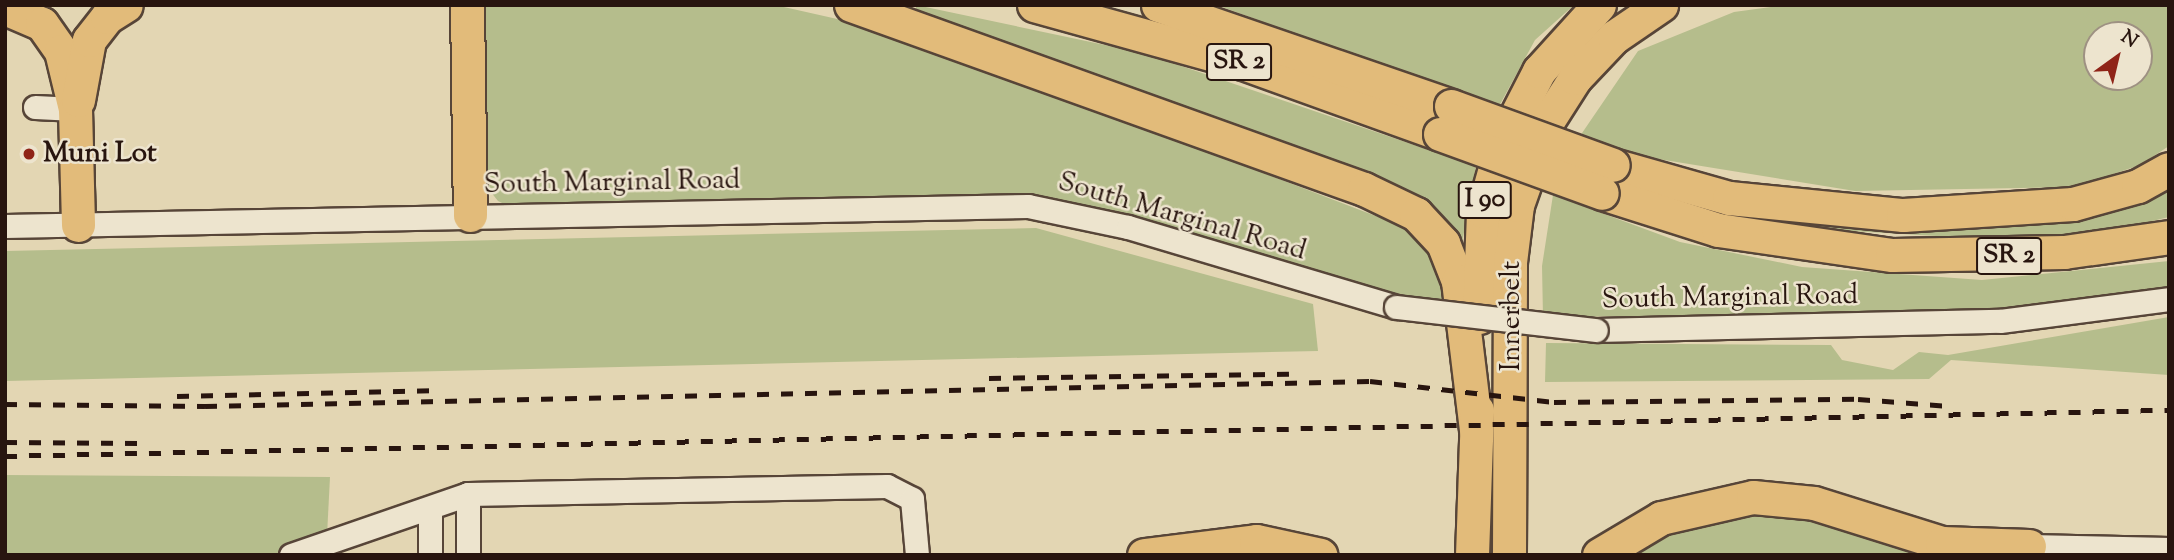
<!DOCTYPE html>
<html>
<head>
<meta charset="utf-8">
<style>
	body { margin:0 }
	#map { position:relative; width:2174px; height:560px; overflow:hidden; background:#e3d6b3; font-family:"Sorts Mill Goudy",serif }
	div>[style] { position:absolute }
	[style*='--x'] { left:calc(var(--x)*1px); top:calc(var(--y)*1px); width:calc(var(--w)*1px); rotate:calc(var(--a)*1deg) }
	.green>* { inset:0; background:#b5bd8c }
	.roads { filter:drop-shadow(2px 0 #574538) drop-shadow(-2px 0 #574538) drop-shadow(0 2px #574538) drop-shadow(0 -2px #574538) }
	.minor>* { height:23px; margin:-11.5px; padding:0 11.5px; transform-origin:11.5px; border-radius:11.5px; background:#ede4ce }
	.highway>* { height:33px; margin:-16.5px; padding:0 16.5px; transform-origin:16.5px; border-radius:16.5px; background:#e2bb7a }
	.rail>* { height:4.5px; margin-top:-2.25px; transform-origin:0; background:repeating-linear-gradient(90deg,#28150f 0 12px,transparent 0 24px) }
	.bridges { filter:drop-shadow(2px 0 #574538) drop-shadow(-2px 0 #574538) drop-shadow(0 2px #574538) drop-shadow(0 -2px #574538) }
	.minor-bridge>* { height:23px; margin:-11.5px; padding:0 11.5px; transform-origin:11.5px; border-radius:11.5px; background:#ede4ce }
	.highway-bridge>* { height:33px; margin:-16.5px; padding:0 16.5px; transform-origin:16.5px; border-radius:16.5px; background:#e2bb7a }
	.dots>* { width:19px; height:19px; translate:-50% -50%; box-sizing:border-box; border:4px solid #ede4ce; border-radius:50% }
	span { translate:-50% -50%; white-space:nowrap; text-align:center; line-height:1.15; -webkit-text-stroke:5px #ede4ce; paint-order:stroke }
	.shield-label span { padding:2px 5px; background:#ede4ce; border:2px solid; border-radius:5px; -webkit-text-stroke-width:0 }
	.shield-label { font-size:26px; color:#28150f; font-weight:700 }
	.poi-label { font-size:28px; color:#28150f; font-weight:700 }
	.left { translate:0 -50%; text-align:left }
	.street-label { font-size:28px; color:#28150f }
	.frame { position:absolute; inset:0; border:7px solid #28150f; pointer-events:none }
	.north { position:absolute; left:2083px; top:21px; width:70px; height:70px; box-sizing:border-box; background:#ede4ce; border:2px solid #9e9182; border-radius:50%; rotate:34deg; font-size:19px; font-weight:700; line-height:28px; text-align:center; color:#28150f }
	.north::after { content:''; display:block; margin:auto; width:24px; height:32px; background:#8f2418; clip-path:polygon(50% 0,100% 100%,50% 72%,0 100%) }
</style>
</head>
<body>
<div id="map">
	<div class="green">
		<i style="clip-path:polygon(478px 5px,775px 5px,895px 32px,1407px 228px,1448px 277px,1447px 304px,1418px 302px,1090px 207px,1040px 200px,551px 203px,515px 209px,498px 201px,479px 177px)"></i>
		<i style="clip-path:polygon(916px 5px,1143px 53px,1476px 166px,1461px 249px,916px 12px)"></i>
		<i style="clip-path:polygon(1217px 5px,1574px 5px,1535px 40px,1498px 108px)"></i>
		<i style="clip-path:polygon(evenodd,1785px 5px,2169px 5px,2169px 146px,2140px 165px,2075px 187px,1855px 191px,1615px 152px,1580px 136px,1638px 51px,1734px 12px,1785px 5px,2097px 35px,2139px 35px,2139px 77px,2097px 77px,2097px 35px)"></i>
		<i style="clip-path:polygon(2169px 187px,2169px 217px,2106px 232px,1988px 239px,1817px 229px,1818px 222px,1918px 229px,2071px 220px)"></i>
		<i style="clip-path:polygon(1553px 195px,1680px 242px,1802px 267px,1982px 280px,2169px 261px,2169px 289px,2016px 312px,1543px 317px,1542px 266px)"></i>
		<i style="clip-path:polygon(1036px 228px,1313px 304px,1318px 351px,5px 381px,5px 251px)"></i>
		<i style="clip-path:polygon(2169px 317px,2169px 375px,1951px 360px,1929px 379px,1545px 382px,1546px 343px,1831px 345px,1842px 360px,1893px 370px,1919px 352px,1948px 355px)"></i>
		<i style="clip-path:polygon(5px 475px,330px 477px,326px 555px,5px 555px)"></i>
		<i style="clip-path:polygon(1733px 499px,1905px 543px,1921px 555px,1599px 555px)"></i>
	</div>
	<div class="roads">
		<div class="minor">
			<i style="--x:35;--y:107;--w:40;--a:2.9"></i>
			<i style="--x:5;--y:226;--w:1023;--a:-1.12"></i>
			<i style="--x:1028;--y:206;--w:102;--a:11.9"></i>
			<i style="--x:1128;--y:227;--w:280;--a:16.6"></i>
			<i style="--x:1596;--y:330;--w:404;--a:-1.3"></i>
			<i style="--x:2000;--y:321;--w:170;--a:-7.4"></i>
			<i style="--x:430;--y:509;--w:46;--a:90"></i>
			<i style="--x:291;--y:555;--w:187;--a:-19"></i>
			<i style="--x:468;--y:494;--w:419;--a:-1.1"></i>
			<i style="--x:887;--y:486;--w:28;--a:27"></i>
			<i style="--x:912;--y:499;--w:56;--a:84.9"></i>
			<i style="--x:468;--y:555;--w:61;--a:-90"></i>
			<i style="--x:2029;--y:555;--w:9;--a:-90"></i>
			<i style="--x:2029;--y:546;--w:140;--a:1.2"></i>
		</div>
		<div class="highway">
			<i style="--x:467;--y:5;--w:210;--a:89.2"></i>
			<i style="--x:851;--y:5;--w:545;--a:19.73"></i>
			<i style="--x:1364;--y:189;--w:58;--a:25.7"></i>
			<i style="--x:1416;--y:214;--w:40;--a:47"></i>
			<i style="--x:1443;--y:243;--w:41;--a:68.5"></i>
			<i style="--x:1458;--y:281;--w:150;--a:83.1"></i>
			<i style="--x:1034;--y:5;--w:217;--a:15.5"></i>
			<i style="--x:1243;--y:63;--w:209;--a:19.8"></i>
			<i style="--x:1158;--y:5;--w:310;--a:19"></i>
			<i style="--x:5;--y:8;--w:40;--a:23.4"></i>
			<i style="--x:42;--y:24;--w:33;--a:55"></i>
			<i style="--x:61;--y:51;--w:60;--a:76.4"></i>
			<i style="--x:75;--y:109;--w:116;--a:88.5"></i>
			<i style="--x:78;--y:100;--w:61;--a:-79.6"></i>
			<i style="--x:89;--y:40;--w:29;--a:-52"></i>
			<i style="--x:107;--y:17;--w:22;--a:-32"></i>
			<i style="--x:1613;--y:165;--w:121;--a:15.9"></i>
			<i style="--x:1729;--y:198;--w:175;--a:5.6"></i>
			<i style="--x:1903;--y:215;--w:170;--a:-3.7"></i>
			<i style="--x:2073;--y:204;--w:67;--a:-15.5"></i>
			<i style="--x:2138;--y:186;--w:35;--a:-29"></i>
			<i style="--x:1602;--y:193;--w:122;--a:17.7"></i>
			<i style="--x:1718;--y:230;--w:176;--a:8.2"></i>
			<i style="--x:1892;--y:255;--w:172;--a:-1"></i>
			<i style="--x:2064;--y:252;--w:106;--a:-8.1"></i>
			<i style="--x:1479;--y:317;--w:106;--a:-87.8"></i>
			<i style="--x:1483;--y:211;--w:71;--a:-74.4"></i>
			<i style="--x:1502;--y:143;--w:81;--a:-62.8"></i>
			<i style="--x:1539;--y:71;--w:89;--a:-47.7"></i>
			<i style="--x:1144;--y:555;--w:113;--a:-7.1"></i>
			<i style="--x:1256;--y:541;--w:66;--a:12.2"></i>
			<i style="--x:1472;--y:555;--w:145;--a:-88"></i>
			<i style="--x:1509;--y:555;--w:293;--a:-89.8"></i>
			<i style="--x:1510;--y:262;--w:57;--a:-83"></i>
			<i style="--x:1517;--y:205;--w:85;--a:-70.7"></i>
			<i style="--x:1545;--y:125;--w:56;--a:-57.4"></i>
			<i style="--x:1575;--y:78;--w:57;--a:-46.4"></i>
			<i style="--x:1614;--y:37;--w:57;--a:-34.2"></i>
			<i style="--x:1599;--y:555;--w:72;--a:-30.8"></i>
			<i style="--x:1661;--y:518;--w:94;--a:-12.9"></i>
			<i style="--x:1753;--y:497;--w:61;--a:5.6"></i>
			<i style="--x:1814;--y:503;--w:134;--a:17.4"></i>
			<i style="--x:1942;--y:543;--w:87;--a:2"></i>
		</div>
	</div>
	<div class="rail">
		<i style="--x:989;--y:378;--w:300;--a:-0.8"></i>
		<i style="--x:177;--y:396;--w:255;--a:-1.3"></i>
		<i style="--x:5;--y:404;--w:200;--a:0.6"></i>
		<i style="--x:205;--y:406;--w:1165;--a:-1.23"></i>
		<i style="--x:1370;--y:381;--w:185;--a:6.5"></i>
		<i style="--x:1554;--y:402;--w:304;--a:-0.6"></i>
		<i style="--x:1858;--y:399;--w:91;--a:4.4"></i>
		<i style="--x:5;--y:442;--w:133;--a:0.4"></i>
		<i style="--x:5;--y:456;--w:2164;--a:-1.22"></i>
	</div>
	<div class="bridges">
		<div class="minor-bridge">
			<i style="--x:1396;--y:307;--w:201;--a:6.6"></i>
		</div>
		<div class="highway-bridge">
			<i style="--x:1451;--y:106;--w:172;--a:20"></i>
			<i style="--x:1440;--y:134;--w:172;--a:20"></i>
		</div>
	</div>
	<div class="dots">
		<i style="left:29px;top:154px;background:#8f2418"></i>
	</div>
	<div class="shield-label">
		<span style="left:1239px;top:62px">SR 2</span>
		<span style="left:1485px;top:200px">I 90</span>
		<span style="left:2009px;top:256px">SR 2</span>
	</div>
	<div class="poi-label">
		<span class="left" style="left:43px;top:154px">Muni Lot</span>
	</div>
	<div class="street-label">
		<span style="left:612px;top:183px;rotate:-1deg">South Marginal Road</span>
		<span style="left:1182px;top:217px;rotate:16deg">South Marginal Road</span>
		<span style="left:1730px;top:298px;rotate:-1deg">South Marginal Road</span>
		<span style="left:1512px;top:316px;rotate:-90deg">Innerbelt</span>
	</div>
	<div class="frame"></div>
	<div class="north">N</div>
</div>
</body>
</html>
